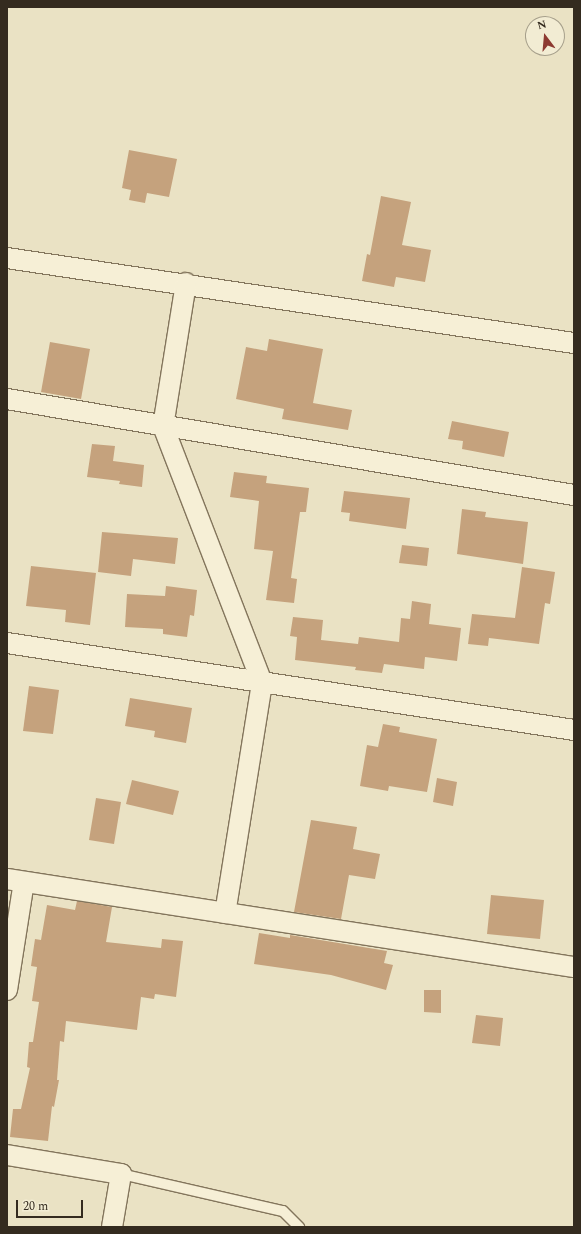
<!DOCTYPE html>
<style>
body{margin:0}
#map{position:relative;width:581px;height:1234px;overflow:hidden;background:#eae2c4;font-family:Spectral,serif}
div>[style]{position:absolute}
.building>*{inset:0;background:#c5a27d}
.roads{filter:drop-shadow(1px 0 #83755c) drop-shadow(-1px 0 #83755c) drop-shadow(0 1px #83755c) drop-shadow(0 -1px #83755c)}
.service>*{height:10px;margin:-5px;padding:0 5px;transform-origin:5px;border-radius:5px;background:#f6efd6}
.minor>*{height:20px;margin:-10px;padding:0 10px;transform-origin:10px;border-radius:10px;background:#f6efd6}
span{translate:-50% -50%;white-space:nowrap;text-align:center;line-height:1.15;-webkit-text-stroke:3px #f2ecd3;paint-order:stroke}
.frame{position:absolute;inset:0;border:8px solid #342b1f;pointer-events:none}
.north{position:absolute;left:525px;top:16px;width:40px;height:40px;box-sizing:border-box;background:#f2ecd3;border:1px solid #a69f8b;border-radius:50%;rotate:344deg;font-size:11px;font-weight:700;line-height:16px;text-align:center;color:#342b1f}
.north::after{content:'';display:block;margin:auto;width:14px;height:18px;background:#8d3a31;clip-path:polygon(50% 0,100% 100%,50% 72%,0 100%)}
.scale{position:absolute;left:16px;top:1200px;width:67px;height:18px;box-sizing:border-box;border:2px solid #342b1f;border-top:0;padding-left:5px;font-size:12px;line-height:14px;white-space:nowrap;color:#342b1f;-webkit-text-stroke:3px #f2ecd3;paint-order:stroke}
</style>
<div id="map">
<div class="building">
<i style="clip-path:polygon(129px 150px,177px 159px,169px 197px,147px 193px,145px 203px,129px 200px,131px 190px,122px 188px)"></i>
<i style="clip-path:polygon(381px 196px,411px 202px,402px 245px,431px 250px,425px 282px,396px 277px,394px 287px,362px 281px,367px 254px,370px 255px)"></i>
<i style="clip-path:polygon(269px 339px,323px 349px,313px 403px,352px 410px,348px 430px,282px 419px,284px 409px,236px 399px,246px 347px,267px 351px)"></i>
<i style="clip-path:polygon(50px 342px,90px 349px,81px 399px,41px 392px)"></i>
<i style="clip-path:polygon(452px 421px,509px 432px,504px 457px,462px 449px,463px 441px,448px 439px)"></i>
<i style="clip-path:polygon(92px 444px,115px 446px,113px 461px,144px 465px,142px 487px,119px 484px,120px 481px,87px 477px)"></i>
<i style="clip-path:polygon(234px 472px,267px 476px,266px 483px,309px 488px,306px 512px,300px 512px,291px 578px,297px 579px,294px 603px,266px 600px,273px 551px,254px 549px,259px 501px,230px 497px)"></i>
<i style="clip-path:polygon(344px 491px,410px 498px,406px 529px,349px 521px,350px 513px,341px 512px)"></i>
<i style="clip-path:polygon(462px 509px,486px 512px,485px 517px,528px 522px,523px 564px,457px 554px)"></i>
<i style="clip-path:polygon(102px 532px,178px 538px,175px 564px,133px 559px,131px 576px,98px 572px)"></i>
<i style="clip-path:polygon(402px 545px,429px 548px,427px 566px,399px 563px)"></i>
<i style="clip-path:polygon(31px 566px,96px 573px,90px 625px,65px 622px,66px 610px,26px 606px)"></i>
<i style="clip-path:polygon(522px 567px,555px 572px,550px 604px,545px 603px,539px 644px,489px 638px,488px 646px,468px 644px,472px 614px,515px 618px)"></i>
<i style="clip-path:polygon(166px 586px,197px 590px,194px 616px,190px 615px,187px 637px,163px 634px,163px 629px,125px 627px,127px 594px,165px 596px)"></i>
<i style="clip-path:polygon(412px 601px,431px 604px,429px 624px,461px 628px,457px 661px,425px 657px,424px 669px,384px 664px,382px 673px,355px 670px,356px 667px,295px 660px,297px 637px,290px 636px,293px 617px,323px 620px,321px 640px,358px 644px,359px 637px,399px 642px,401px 618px,410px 619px)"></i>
<i style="clip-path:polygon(29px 686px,59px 690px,53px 734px,23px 731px)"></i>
<i style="clip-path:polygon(130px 698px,192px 708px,186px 743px,154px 737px,155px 731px,125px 726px)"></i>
<i style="clip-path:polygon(383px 724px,400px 727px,399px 732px,437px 739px,427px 792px,389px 786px,388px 791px,360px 786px,367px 745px,378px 747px)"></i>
<i style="clip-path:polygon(437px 778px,457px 782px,453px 806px,433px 802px)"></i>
<i style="clip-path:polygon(132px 780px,179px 791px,173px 815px,126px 804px)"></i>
<i style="clip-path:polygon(96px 798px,121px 802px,114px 844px,89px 840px)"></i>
<i style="clip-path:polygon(311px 820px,357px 827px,353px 849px,380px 854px,375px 879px,349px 875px,341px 919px,294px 912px)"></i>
<i style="clip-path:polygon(491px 895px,544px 900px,540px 939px,487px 934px)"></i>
<i style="clip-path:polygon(77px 901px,112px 907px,106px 942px,161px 948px,162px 939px,183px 941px,176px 997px,155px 994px,154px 999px,141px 997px,137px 1030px,66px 1021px,64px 1042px,60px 1041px,57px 1080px,59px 1080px,54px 1107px,52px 1106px,48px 1141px,10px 1137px,13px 1109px,21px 1109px,30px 1068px,27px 1067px,29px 1042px,33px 1042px,39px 1002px,32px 1001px,37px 967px,31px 966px,35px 939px,41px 940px,47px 905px,75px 910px)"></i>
<i style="clip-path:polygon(259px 933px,290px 938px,290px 935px,387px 951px,384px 963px,393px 965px,386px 990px,331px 975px,254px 964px)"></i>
<i style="clip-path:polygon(424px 990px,441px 990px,441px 1013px,424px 1012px)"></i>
<i style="clip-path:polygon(476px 1015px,503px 1018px,500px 1046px,472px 1043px)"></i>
</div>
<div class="roads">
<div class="service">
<i style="left:121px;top:1174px;width:166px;rotate:12.9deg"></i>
<i style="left:283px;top:1211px;width:23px;rotate:45deg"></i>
</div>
<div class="minor">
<i style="left:7px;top:258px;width:573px;rotate:8.53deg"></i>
<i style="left:186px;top:283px;width:145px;rotate:99.1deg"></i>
<i style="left:163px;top:426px;width:275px;rotate:68.9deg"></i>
<i style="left:262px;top:683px;width:233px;rotate:99.1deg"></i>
<i style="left:7px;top:399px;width:575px;rotate:9.61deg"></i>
<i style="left:7px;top:643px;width:574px;rotate:8.72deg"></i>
<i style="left:7px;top:879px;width:574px;rotate:8.82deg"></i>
<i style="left:7px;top:990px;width:109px;rotate:-81.1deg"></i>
<i style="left:7px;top:1155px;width:116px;rotate:9.5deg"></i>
<i style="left:121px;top:1174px;width:54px;rotate:99.6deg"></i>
</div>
</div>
<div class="frame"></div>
<div class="north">N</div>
<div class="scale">20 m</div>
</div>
